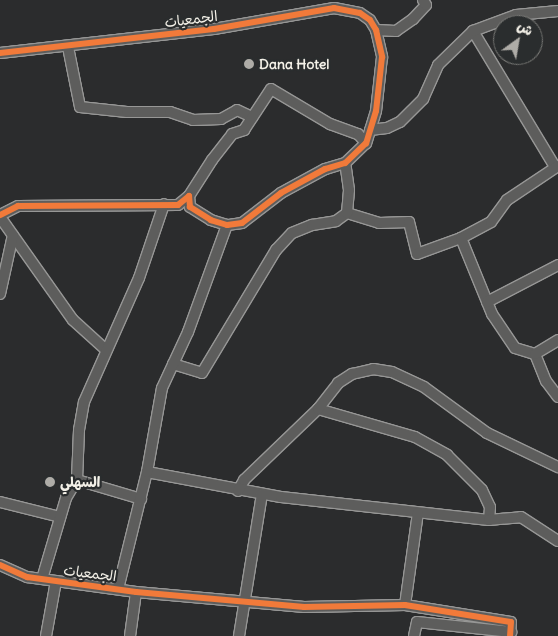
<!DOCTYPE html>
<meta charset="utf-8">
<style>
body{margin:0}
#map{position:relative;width:558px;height:636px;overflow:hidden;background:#2b2c2d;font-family:Delius,"Playpen Sans Arabic",sans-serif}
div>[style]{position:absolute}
.roads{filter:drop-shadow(1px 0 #979796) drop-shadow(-1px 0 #979796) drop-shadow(0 1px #979796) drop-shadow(0 -1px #979796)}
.street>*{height:10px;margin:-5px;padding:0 5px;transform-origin:5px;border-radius:5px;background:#5d5d5c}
.cycleway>*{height:6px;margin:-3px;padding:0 3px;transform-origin:3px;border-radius:3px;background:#f17a3a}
.dots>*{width:14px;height:14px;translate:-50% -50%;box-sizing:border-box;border:2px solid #2a2d2e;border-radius:50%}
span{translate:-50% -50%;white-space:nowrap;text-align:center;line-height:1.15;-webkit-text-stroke:4.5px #2a2d2e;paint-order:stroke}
.street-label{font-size:14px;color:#f4f1e8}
.poi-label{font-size:14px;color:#f4f1e8;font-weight:700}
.left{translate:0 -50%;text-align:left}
.north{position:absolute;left:493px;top:15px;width:50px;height:50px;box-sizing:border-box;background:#2a2d2e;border:1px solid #7b7b78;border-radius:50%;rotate:32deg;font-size:14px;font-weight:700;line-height:20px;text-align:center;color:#f4f1e8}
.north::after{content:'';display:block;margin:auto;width:18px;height:22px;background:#aeaca7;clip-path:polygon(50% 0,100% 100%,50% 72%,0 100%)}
</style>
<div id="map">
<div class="roads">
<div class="street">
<i style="left:376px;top:30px;width:20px;rotate:3deg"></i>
<i style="left:396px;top:31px;width:21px;rotate:-35deg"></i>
<i style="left:413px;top:19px;width:19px;rotate:-47deg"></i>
<i style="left:426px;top:5px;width:6px;rotate:-121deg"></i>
<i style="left:473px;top:31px;width:159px;rotate:58.9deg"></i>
<i style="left:68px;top:47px;width:61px;rotate:78.7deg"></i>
<i style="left:80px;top:107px;width:47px;rotate:6.1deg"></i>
<i style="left:127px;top:112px;width:43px"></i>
<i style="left:170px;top:112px;width:24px;rotate:19deg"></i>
<i style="left:193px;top:120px;width:28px;rotate:-2deg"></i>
<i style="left:221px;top:119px;width:18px;rotate:-29deg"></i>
<i style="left:237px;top:110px;width:17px;rotate:25deg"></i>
<i style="left:0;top:53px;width:215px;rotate:-6.4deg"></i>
<i style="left:214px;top:29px;width:122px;rotate:-9.9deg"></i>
<i style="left:334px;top:8px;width:26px;rotate:11deg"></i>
<i style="left:360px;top:13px;width:12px;rotate:35deg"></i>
<i style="left:370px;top:20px;width:12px;rotate:59deg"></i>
<i style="left:376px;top:30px;width:28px;rotate:77deg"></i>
<i style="left:382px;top:57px;width:54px;rotate:96.3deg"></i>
<i style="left:376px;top:111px;width:34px;rotate:107deg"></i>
<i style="left:366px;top:143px;width:29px;rotate:136deg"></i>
<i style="left:345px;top:163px;width:21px;rotate:163deg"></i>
<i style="left:325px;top:169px;width:50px;rotate:151.4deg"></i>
<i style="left:281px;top:193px;width:49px;rotate:142.4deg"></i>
<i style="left:242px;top:223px;width:15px;rotate:172deg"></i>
<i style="left:227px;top:225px;width:17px;rotate:-163deg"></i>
<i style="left:211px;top:220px;width:25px;rotate:-148deg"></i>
<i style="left:190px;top:207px;width:11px;rotate:-95deg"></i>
<i style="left:189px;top:196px;width:14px;rotate:141deg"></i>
<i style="left:178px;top:205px;width:160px;rotate:179.6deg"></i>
<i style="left:18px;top:206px;width:20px;rotate:153deg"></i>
<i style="left:370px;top:130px;width:17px;rotate:-7deg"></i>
<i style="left:387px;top:128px;width:14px;rotate:-25deg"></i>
<i style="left:400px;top:122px;width:33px;rotate:-45deg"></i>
<i style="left:423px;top:99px;width:37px;rotate:-66deg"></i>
<i style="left:438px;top:65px;width:49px;rotate:-44.2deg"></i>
<i style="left:473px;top:31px;width:46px;rotate:-20.4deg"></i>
<i style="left:516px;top:15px;width:42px;rotate:-5.4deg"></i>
<i style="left:189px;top:196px;width:43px;rotate:-57.4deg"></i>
<i style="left:212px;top:160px;width:33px;rotate:-52deg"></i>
<i style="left:232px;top:134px;width:13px;rotate:-18deg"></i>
<i style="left:244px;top:130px;width:49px;rotate:-56.6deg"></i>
<i style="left:271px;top:89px;width:69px;rotate:30.7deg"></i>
<i style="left:330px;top:124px;width:30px;rotate:20deg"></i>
<i style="left:358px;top:134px;width:12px;rotate:48deg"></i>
<i style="left:347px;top:213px;width:34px;rotate:17deg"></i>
<i style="left:379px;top:223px;width:30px;rotate:-2deg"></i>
<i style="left:409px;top:222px;width:33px;rotate:76deg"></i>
<i style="left:417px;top:254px;width:47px;rotate:-20deg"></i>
<i style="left:461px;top:238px;width:34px;rotate:-28deg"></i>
<i style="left:491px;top:222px;width:27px;rotate:-54deg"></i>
<i style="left:507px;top:200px;width:61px;rotate:-33.7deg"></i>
<i style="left:0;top:217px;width:126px;rotate:54.7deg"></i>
<i style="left:73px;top:320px;width:43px;rotate:42.2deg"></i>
<i style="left:461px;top:238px;width:82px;rotate:67.8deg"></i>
<i style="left:492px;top:314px;width:41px;rotate:55.9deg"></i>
<i style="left:515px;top:348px;width:21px;rotate:17deg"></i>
<i style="left:535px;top:354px;width:29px;rotate:68deg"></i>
<i style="left:546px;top:381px;width:20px;rotate:53deg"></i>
<i style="left:0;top:294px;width:60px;rotate:-77.6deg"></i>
<i style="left:487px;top:302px;width:80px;rotate:-27.5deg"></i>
<i style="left:535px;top:354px;width:27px;rotate:-31deg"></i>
<i style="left:173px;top:364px;width:30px;rotate:17deg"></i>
<i style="left:202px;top:373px;width:144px;rotate:-59deg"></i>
<i style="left:276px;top:250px;width:23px;rotate:-47deg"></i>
<i style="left:292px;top:233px;width:22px;rotate:-22deg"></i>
<i style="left:312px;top:225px;width:24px;rotate:-9deg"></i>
<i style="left:336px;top:221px;width:14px;rotate:-36deg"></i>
<i style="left:347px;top:213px;width:23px;rotate:-85deg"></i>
<i style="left:349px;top:190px;width:27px;rotate:-98deg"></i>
<i style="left:318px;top:409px;width:101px;rotate:16.1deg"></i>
<i style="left:415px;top:437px;width:37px;rotate:29deg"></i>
<i style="left:447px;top:455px;width:49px;rotate:45deg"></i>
<i style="left:482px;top:490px;width:19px;rotate:65deg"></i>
<i style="left:490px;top:507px;width:13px;rotate:94deg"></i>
<i style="left:147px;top:472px;width:136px;rotate:10.6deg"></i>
<i style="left:281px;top:497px;width:209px;rotate:6.3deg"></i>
<i style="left:489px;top:520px;width:32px;rotate:-5deg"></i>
<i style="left:521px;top:517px;width:44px;rotate:33deg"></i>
<i style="left:77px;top:480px;width:67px;rotate:16.5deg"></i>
<i style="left:238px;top:491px;width:13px;rotate:-61deg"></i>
<i style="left:244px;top:480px;width:103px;rotate:-43.8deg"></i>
<i style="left:318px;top:409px;width:33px;rotate:-52deg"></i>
<i style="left:338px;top:383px;width:17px;rotate:-33deg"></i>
<i style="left:352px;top:374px;width:22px;rotate:-13deg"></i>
<i style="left:373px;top:369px;width:19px;rotate:9deg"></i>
<i style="left:392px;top:372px;width:35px;rotate:25deg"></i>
<i style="left:424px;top:387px;width:78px;rotate:36.1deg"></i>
<i style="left:487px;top:433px;width:79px;rotate:25.6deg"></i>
<i style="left:0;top:502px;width:62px;rotate:14deg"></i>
<i style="left:0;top:565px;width:30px;rotate:24deg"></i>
<i style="left:27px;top:577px;width:110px;rotate:7.8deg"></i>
<i style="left:136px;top:592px;width:169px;rotate:5.1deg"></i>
<i style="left:304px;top:607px;width:101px;rotate:-1.1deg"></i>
<i style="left:405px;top:605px;width:107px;rotate:9.1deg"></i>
<i style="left:511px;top:622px;width:14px;rotate:94deg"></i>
<i style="left:42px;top:579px;width:84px;rotate:-73.5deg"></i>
<i style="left:66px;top:498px;width:21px;rotate:-59deg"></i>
<i style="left:77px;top:480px;width:50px;rotate:-87.7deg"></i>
<i style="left:79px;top:430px;width:28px;rotate:-80deg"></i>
<i style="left:84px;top:402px;width:136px;rotate:-66.1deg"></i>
<i style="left:139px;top:278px;width:78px;rotate:-71.3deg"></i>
<i style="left:118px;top:589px;width:121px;rotate:-76.1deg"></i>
<i style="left:147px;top:472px;width:85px;rotate:-79.9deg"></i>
<i style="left:162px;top:388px;width:62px;rotate:-65.1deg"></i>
<i style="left:188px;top:332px;width:114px;rotate:-70deg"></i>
<i style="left:405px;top:605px;width:93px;rotate:-82deg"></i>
<i style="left:46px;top:636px;width:56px;rotate:-79.7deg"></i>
<i style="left:130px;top:636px;width:44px;rotate:-82.2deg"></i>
<i style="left:239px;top:636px;width:144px;rotate:-80.8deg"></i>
<i style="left:414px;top:636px;width:14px;rotate:-78deg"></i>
<i style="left:417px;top:622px;width:95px;rotate:6.1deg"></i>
</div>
</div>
<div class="cycleway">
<i style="left:0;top:53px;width:215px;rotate:-6.4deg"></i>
<i style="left:214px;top:29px;width:122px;rotate:-9.9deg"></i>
<i style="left:334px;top:8px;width:26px;rotate:11deg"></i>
<i style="left:360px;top:13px;width:12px;rotate:35deg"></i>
<i style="left:370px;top:20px;width:12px;rotate:59deg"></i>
<i style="left:376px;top:30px;width:28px;rotate:77deg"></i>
<i style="left:382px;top:57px;width:54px;rotate:96.3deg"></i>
<i style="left:376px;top:111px;width:34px;rotate:107deg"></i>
<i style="left:366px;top:143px;width:29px;rotate:136deg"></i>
<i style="left:345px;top:163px;width:21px;rotate:163deg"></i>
<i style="left:325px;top:169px;width:50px;rotate:151.4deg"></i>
<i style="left:281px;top:193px;width:49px;rotate:142.4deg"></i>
<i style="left:242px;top:223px;width:15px;rotate:172deg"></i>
<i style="left:227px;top:225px;width:17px;rotate:-163deg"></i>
<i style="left:211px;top:220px;width:25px;rotate:-148deg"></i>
<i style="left:190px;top:207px;width:11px;rotate:-95deg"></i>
<i style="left:189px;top:196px;width:14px;rotate:141deg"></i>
<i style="left:178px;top:205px;width:160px;rotate:179.6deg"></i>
<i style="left:18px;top:206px;width:20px;rotate:153deg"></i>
<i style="left:0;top:565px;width:30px;rotate:24deg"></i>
<i style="left:27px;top:577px;width:110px;rotate:7.8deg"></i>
<i style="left:136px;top:592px;width:169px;rotate:5.1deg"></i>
<i style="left:304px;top:607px;width:101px;rotate:-1.1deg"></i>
<i style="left:405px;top:605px;width:107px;rotate:9.1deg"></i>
<i style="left:511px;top:622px;width:14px;rotate:94deg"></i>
</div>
<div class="dots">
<i style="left:249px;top:64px;background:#aeaca7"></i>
<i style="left:50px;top:482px;background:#aeaca7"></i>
</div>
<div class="street-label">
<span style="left:191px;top:19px;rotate:-7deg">الجمعيات</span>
<span style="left:90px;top:573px;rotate:7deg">الجمعيات</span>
</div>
<div class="poi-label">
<span class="left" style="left:259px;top:64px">Dana Hotel</span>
<span class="left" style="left:60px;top:482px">السهلي</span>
</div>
<div class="north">ش</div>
</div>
